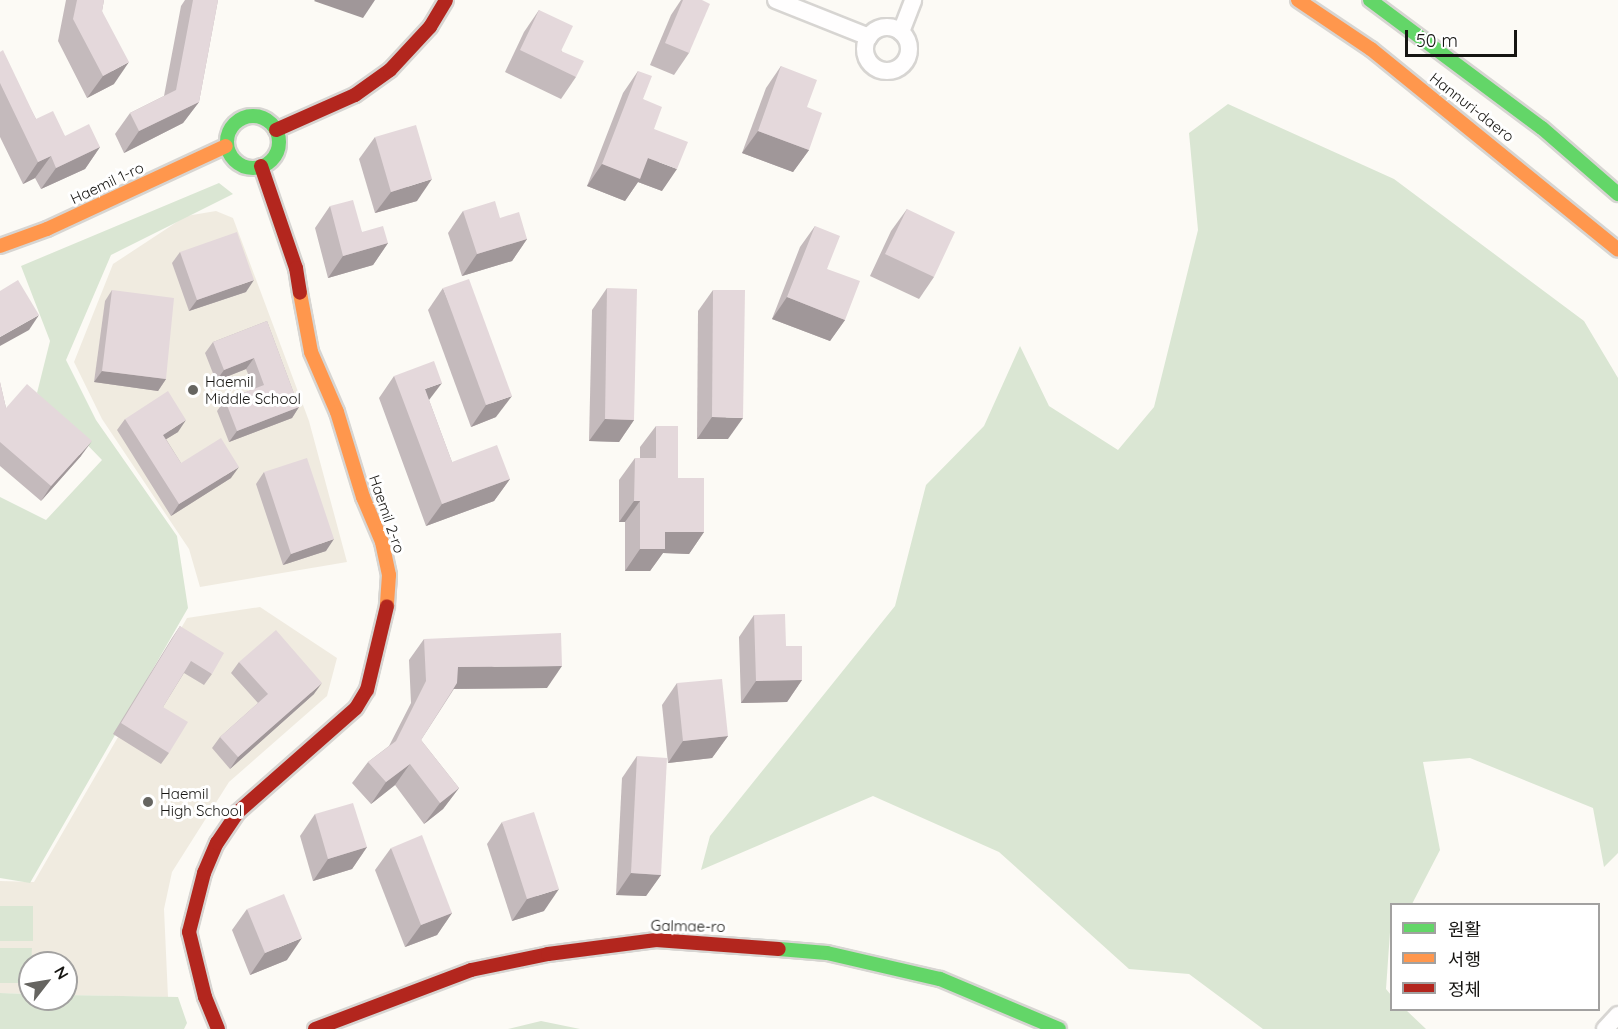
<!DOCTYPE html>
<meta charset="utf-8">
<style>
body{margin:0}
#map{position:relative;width:1618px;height:1029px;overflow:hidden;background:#fcfaf5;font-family:Quicksand,"Noto Sans KR",sans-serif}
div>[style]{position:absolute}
.built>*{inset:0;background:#f0ebe0}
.green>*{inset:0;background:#dae6d3}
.roads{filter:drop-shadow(2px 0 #d7d5d2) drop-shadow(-2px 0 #d7d5d2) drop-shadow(0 2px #d7d5d2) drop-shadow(0 -2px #d7d5d2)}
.street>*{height:16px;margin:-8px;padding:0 8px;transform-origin:8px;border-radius:8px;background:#fffefe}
.street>.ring{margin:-8px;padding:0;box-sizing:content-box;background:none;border:16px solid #fffefe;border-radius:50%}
.fast>*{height:14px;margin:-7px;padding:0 7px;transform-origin:7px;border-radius:7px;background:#63d668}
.fast>.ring{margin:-7px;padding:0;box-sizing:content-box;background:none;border:14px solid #63d668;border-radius:50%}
.slow>*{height:14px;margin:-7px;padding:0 7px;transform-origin:7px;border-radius:7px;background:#ff974d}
.jam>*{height:14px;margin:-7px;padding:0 7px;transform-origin:7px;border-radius:7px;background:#b3261e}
.wall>*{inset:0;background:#c4babc}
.shaded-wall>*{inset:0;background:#a09799}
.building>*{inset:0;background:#e4d8db}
.dots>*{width:16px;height:16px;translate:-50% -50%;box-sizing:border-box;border:3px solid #fff;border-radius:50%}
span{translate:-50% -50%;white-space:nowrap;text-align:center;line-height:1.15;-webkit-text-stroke:6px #fff;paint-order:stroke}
.street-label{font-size:15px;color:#161512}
.poi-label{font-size:15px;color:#161512}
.left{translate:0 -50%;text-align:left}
.legend{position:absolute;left:1390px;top:903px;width:210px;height:108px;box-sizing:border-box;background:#fff;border:2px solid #a2a1a0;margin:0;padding:8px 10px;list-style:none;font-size:18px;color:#161512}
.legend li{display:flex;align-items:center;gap:12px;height:30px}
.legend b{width:30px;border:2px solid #a2a1a0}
.north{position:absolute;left:18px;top:951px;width:60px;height:60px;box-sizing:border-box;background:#fff;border:2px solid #a2a1a0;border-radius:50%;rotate:59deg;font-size:16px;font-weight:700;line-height:24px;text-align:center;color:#161512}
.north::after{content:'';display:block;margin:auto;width:21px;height:27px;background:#666561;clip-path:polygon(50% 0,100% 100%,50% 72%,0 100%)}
.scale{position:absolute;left:1405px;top:30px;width:112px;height:27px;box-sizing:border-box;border:3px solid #161512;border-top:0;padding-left:8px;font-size:18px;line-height:21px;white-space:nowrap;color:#161512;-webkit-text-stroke:4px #fff;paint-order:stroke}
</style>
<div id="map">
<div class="built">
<i style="clip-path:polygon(216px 211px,233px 218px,309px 421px,347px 562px,200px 587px,189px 549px,102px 419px,74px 362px,113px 264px,186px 216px)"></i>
<i style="clip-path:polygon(260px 607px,337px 658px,327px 696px,229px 782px,172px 872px,164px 909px,168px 997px,66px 995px,66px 963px,30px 963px,30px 994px,0 993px,0 881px,34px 882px,187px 618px)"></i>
</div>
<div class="green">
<i style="clip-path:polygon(1228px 104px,1394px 179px,1584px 321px,1618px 378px,1618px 853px,1604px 867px,1593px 808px,1470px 758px,1423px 762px,1440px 850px,1412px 904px,1392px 904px,1386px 989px,1391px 995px,1392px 1010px,1406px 1010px,1426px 1029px,1263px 1029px,1189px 974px,1129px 969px,999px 852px,873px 796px,701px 870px,710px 836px,895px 606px,926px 485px,984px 426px,1020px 346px,1049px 406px,1118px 450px,1154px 407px,1198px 230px,1189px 133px)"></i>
<i style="clip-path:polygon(219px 183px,233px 194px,111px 255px,66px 360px,96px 420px,177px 536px,188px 608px,30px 883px,0 878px,0 497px,46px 520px,102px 460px,37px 393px,50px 341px,21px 266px)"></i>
<i style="clip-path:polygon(0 906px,33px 906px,33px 941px,0 941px)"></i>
<i style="clip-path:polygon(0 948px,32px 948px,30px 983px,0 983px)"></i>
<i style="clip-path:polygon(0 993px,30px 994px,30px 999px,66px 999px,66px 995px,178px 997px,187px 1023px,184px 1029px,0 1029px)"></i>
<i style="clip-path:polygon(541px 1021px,580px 1029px,508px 1029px)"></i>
</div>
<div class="roads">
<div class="street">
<i style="left:776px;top:0;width:100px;rotate:21.7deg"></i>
<i class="ring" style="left:865px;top:27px;width:28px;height:28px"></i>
<i style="left:901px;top:32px;width:34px;rotate:-69deg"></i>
<i style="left:1605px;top:1029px;width:19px;rotate:-47deg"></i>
</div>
<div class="fast">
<i style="left:1370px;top:0;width:214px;rotate:36.7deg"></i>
<i style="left:1542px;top:128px;width:101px;rotate:41deg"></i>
<i class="ring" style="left:227px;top:116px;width:38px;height:38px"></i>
<i style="left:779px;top:949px;width:48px;rotate:4.8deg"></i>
<i style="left:827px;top:953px;width:116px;rotate:13deg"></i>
<i style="left:940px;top:979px;width:129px;rotate:22.8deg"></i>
</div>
<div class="slow">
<i style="left:1298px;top:0;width:88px;rotate:33.9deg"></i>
<i style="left:1371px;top:49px;width:318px;rotate:39.1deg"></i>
<i style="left:0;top:246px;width:50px;rotate:-19.9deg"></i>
<i style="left:47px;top:229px;width:197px;rotate:-24.9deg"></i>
<i style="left:300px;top:293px;width:60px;rotate:79.4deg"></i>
<i style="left:311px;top:352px;width:65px;rotate:66.6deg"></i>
<i style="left:337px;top:412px;width:89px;rotate:73deg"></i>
<i style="left:363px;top:497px;width:49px;rotate:67.1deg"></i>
<i style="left:382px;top:542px;width:34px;rotate:78deg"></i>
<i style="left:389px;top:575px;width:31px;rotate:94deg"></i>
</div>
<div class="jam">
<i style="left:276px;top:130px;width:86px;rotate:-23.9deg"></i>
<i style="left:355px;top:95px;width:43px;rotate:-35.5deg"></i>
<i style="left:390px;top:70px;width:59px;rotate:-47.1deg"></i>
<i style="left:430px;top:27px;width:31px;rotate:-59deg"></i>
<i style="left:261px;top:166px;width:108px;rotate:71.1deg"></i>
<i style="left:296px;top:268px;width:25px;rotate:81deg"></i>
<i style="left:218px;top:1029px;width:35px;rotate:-112deg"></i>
<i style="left:205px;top:997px;width:67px;rotate:-103.8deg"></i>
<i style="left:189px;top:932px;width:61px;rotate:-75.7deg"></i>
<i style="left:204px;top:873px;width:33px;rotate:-67deg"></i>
<i style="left:217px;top:843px;width:37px;rotate:-56deg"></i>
<i style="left:238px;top:812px;width:157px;rotate:-41.4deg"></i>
<i style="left:356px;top:708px;width:21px;rotate:-59deg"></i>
<i style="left:367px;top:690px;width:86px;rotate:-76.6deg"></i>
<i style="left:315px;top:1029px;width:167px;rotate:-20.7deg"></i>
<i style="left:471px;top:970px;width:79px;rotate:-11.7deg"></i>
<i style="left:548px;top:954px;width:109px;rotate:-7.4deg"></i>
<i style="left:656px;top:940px;width:123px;rotate:4.2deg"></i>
</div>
</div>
<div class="wall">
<i style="clip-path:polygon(66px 0,104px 0,102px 11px,114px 84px,87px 98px,58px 41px)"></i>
<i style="clip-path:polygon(185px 0,218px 0,199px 102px,183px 123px,124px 153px,115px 134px,130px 113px,164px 96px,181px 6px)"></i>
<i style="clip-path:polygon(681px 0,702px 0,689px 53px,674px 75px,650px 65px,671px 15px)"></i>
<i style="clip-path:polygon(539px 10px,576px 77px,561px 99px,505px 72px,524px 32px)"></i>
<i style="clip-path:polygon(0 52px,36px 119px,65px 136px,100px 147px,85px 169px,41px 189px,35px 178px,23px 184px,0 137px)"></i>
<i style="clip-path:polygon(781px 66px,807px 107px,809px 150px,793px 172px,742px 153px,766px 88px)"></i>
<i style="clip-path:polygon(638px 71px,643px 99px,654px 129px,662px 191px,638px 182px,625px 201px,587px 186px,623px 93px)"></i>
<i style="clip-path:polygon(375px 137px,417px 201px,375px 213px,359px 159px)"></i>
<i style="clip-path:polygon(330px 206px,362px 232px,388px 243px,373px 265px,328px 278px,315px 228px)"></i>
<i style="clip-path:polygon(907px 209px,934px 277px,919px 299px,870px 276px,891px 231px)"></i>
<i style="clip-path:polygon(463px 211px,500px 218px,527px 239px,512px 261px,462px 276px,448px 233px)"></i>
<i style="clip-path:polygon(815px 226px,827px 269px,845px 320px,830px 341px,772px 319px,800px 247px)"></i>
<i style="clip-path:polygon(180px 252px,246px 292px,189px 311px,172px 263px)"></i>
<i style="clip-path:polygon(443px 288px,496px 417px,471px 427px,428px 310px)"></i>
<i style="clip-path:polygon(607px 288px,634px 420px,619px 442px,589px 441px,592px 310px)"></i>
<i style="clip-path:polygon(112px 290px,166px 379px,158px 391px,94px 382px,105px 301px)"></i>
<i style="clip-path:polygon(713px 290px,728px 439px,697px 439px,698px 311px)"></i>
<i style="clip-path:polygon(267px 321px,299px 407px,292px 418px,229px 442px,217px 411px,225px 400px,254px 389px,246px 369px,216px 381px,205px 353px,213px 342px)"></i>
<i style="clip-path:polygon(394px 376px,429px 400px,452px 462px,510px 479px,494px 501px,426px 526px,379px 398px)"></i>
<i style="clip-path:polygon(0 382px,6px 408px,81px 456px,41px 501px,0 466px)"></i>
<i style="clip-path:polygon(125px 419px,178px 432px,166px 439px,181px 463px,231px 478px,171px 516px,117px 430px)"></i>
<i style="clip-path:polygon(656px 426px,678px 478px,704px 532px,689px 554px,663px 553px,650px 571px,625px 571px,625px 522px,619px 522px,619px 480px,635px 458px,640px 458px,640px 447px)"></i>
<i style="clip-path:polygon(264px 472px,326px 551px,283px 565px,256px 484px)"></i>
<i style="clip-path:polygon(754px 615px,786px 646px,802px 680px,787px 702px,741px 703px,739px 637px)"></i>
<i style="clip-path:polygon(180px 626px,212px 674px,204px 685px,184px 673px,163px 707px,169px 753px,161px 764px,113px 734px,172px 638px)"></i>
<i style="clip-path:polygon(424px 639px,547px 688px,454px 689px,421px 740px,459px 788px,443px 809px,424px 824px,395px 785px,371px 804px,352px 783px,368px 762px,389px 746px,411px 703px,409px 660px)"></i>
<i style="clip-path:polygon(239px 662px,314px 694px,230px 769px,212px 748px,220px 737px,258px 703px,231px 673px)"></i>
<i style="clip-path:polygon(677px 683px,728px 736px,712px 758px,668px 763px,662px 705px)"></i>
<i style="clip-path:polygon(637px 756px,661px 875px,646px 896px,616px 895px,622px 778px)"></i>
<i style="clip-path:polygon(315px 814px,367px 847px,352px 869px,313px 881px,300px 836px)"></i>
<i style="clip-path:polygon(502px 822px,544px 911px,512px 921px,487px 844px)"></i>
<i style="clip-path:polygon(391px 848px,452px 913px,437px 935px,405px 947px,375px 870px)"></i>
<i style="clip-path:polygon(247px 909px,287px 960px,250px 975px,232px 930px)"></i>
</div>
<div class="shaded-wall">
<i style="clip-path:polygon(315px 0,375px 0,363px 18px,314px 1px)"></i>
<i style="clip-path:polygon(129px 62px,114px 84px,87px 98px,103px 76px)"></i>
<i style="clip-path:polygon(199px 102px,183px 123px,124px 153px,139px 131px)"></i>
<i style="clip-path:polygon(758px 131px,809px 150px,793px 172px,742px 153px)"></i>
<i style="clip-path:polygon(100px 147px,85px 169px,41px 189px,56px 168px)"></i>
<i style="clip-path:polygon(51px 156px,35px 178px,23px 184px,38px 162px)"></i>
<i style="clip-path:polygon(648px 158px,677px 169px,662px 191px,638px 182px,625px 201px,587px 186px,602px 164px)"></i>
<i style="clip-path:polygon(432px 179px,417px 201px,375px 213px,391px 192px)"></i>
<i style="clip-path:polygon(527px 239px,512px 261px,462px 276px,477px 254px)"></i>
<i style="clip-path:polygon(388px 243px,373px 265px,328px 278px,343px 256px)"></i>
<i style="clip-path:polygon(254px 280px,246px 292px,189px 311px,197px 300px)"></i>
<i style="clip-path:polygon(787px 297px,845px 320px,830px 341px,772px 319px)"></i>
<i style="clip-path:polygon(39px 315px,29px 330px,0 346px,0 337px)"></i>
<i style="clip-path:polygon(254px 358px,246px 369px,216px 381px,224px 370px)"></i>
<i style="clip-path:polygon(102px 371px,166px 379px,158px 391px,94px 382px)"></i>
<i style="clip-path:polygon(442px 383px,426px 404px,425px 389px)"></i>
<i style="clip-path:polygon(512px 396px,496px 417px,471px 427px,486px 405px)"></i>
<i style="clip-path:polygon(299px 407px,292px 418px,229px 442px,237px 431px)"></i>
<i style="clip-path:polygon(712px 417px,743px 418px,728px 439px,697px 439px)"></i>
<i style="clip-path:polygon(605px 419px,634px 420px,619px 442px,589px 441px)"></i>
<i style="clip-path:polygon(186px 420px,178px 432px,155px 446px,163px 435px)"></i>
<i style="clip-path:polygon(92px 441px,81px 456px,41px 501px,51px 486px)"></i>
<i style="clip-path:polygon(239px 467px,231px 478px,171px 516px,179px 504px)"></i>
<i style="clip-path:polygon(510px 479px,494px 501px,426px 526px,442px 504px)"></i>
<i style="clip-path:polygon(634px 501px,640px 501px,625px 522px,619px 522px)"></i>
<i style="clip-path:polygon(665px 532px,704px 532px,689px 554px,663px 553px,650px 571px,625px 571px,640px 549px)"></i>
<i style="clip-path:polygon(334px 539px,326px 551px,283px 565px,291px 554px)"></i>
<i style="clip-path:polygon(562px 666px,547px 688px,443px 689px,458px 667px)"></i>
<i style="clip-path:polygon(802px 680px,787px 702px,741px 703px,756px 681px)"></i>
<i style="clip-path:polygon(322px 683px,314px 694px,230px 769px,238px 757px)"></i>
<i style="clip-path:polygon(728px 736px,712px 758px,668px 763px,683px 741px)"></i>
<i style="clip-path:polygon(410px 764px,395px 785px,371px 804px,386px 782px)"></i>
<i style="clip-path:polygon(459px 788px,443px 809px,424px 824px,440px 803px)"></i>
<i style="clip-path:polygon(367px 847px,352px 869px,313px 881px,328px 859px)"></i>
<i style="clip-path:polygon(631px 873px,661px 875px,646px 896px,616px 895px)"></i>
<i style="clip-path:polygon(559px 889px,544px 911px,512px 921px,527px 899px)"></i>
<i style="clip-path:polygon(452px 913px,437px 935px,405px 947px,421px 925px)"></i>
<i style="clip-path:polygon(302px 938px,287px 960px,250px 975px,265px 953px)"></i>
</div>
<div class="building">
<i style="clip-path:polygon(77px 0,104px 0,102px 11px,129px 62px,103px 76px,73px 19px)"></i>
<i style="clip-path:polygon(193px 0,218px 0,199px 102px,139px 131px,130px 113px,176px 90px)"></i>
<i style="clip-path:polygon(683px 0,702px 0,710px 4px,689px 53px,665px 43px)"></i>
<i style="clip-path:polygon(539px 10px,573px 26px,561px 51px,584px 61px,576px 77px,520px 50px)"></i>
<i style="clip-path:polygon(3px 50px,36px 119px,53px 111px,65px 136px,89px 124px,100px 147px,56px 168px,51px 156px,38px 162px,0 83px,0 52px)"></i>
<i style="clip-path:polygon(781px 66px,817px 80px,807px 107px,822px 113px,809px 150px,758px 131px)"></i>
<i style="clip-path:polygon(638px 71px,652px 76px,643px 99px,662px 107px,654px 129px,688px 142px,677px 169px,648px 158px,640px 179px,602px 164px)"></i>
<i style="clip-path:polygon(416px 125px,432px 179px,391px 192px,375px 137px)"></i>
<i style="clip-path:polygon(353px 200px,362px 232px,383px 226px,388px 243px,343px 256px,330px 206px)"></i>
<i style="clip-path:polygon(495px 201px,500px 218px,519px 212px,527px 239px,477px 254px,463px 211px)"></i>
<i style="clip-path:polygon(907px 209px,955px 232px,934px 277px,885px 254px)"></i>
<i style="clip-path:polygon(815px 226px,840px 236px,827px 269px,860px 281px,845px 320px,787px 297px)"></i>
<i style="clip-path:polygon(237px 232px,254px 280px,197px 300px,180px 252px)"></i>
<i style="clip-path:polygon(469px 279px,512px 396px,486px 405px,443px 288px)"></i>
<i style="clip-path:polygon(18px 280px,39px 315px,0 337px,0 291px)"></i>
<i style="clip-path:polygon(607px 288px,637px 289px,634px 420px,605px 419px)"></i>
<i style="clip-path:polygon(112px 290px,174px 298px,166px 379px,102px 371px)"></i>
<i style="clip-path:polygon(713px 290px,745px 290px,743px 418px,712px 417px)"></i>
<i style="clip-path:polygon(267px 321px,299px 407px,237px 431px,225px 400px,264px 385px,254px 358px,224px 370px,213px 342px)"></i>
<i style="clip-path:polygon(434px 361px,442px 383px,425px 389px,452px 462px,497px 445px,510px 479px,442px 504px,394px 376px)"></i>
<i style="clip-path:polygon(0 382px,6px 408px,27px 384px,92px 441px,51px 486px,0 442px)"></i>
<i style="clip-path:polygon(168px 391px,186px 420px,163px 435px,181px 463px,221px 438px,239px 467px,179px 504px,125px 419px)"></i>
<i style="clip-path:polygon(656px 426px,678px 426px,678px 478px,704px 478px,704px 532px,665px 532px,665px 549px,640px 549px,640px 501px,634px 501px,635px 458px,656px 458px)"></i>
<i style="clip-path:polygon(307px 458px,334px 539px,291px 554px,264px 472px)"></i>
<i style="clip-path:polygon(785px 614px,786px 646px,802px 646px,802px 680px,756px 681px,754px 615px)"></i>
<i style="clip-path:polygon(180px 626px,224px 653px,212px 674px,191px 661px,163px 707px,188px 722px,169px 753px,121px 723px)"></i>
<i style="clip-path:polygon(276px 630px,322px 683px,238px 757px,220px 737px,268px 694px,239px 662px)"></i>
<i style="clip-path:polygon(561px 633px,562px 666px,458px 667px,457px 683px,421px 740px,459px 788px,440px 803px,410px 764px,386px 782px,368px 762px,396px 741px,426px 681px,424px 639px)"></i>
<i style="clip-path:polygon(722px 679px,728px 736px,683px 741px,677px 683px)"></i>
<i style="clip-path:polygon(637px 756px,667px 758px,661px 875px,631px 873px)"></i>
<i style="clip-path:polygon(353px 803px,367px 847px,328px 859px,315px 814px)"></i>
<i style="clip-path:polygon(534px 812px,559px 889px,527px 899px,502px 822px)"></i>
<i style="clip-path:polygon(422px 835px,452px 913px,421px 925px,391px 848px)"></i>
<i style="clip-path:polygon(284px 894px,302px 938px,265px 953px,247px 909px)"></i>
</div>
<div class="dots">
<i style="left:193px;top:390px;background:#666561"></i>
<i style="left:148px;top:802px;background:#666561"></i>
</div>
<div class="street-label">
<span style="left:1472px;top:107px;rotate:38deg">Hannuri-daero</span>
<span style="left:107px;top:183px;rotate:-25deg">Haemil 1-ro</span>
<span style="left:387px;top:514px;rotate:71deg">Haemil 2-ro</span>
<span style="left:688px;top:926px;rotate:1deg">Galmae-ro</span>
</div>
<div class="poi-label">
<span class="left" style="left:205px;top:390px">Haemil<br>Middle School</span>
<span class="left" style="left:160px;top:802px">Haemil<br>High School</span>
</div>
<ul class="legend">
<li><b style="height:8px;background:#63d668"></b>원활</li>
<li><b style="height:8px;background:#ff974d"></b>서행</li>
<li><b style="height:8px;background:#b3261e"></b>정체</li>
</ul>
<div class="north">N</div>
<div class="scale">50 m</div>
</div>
